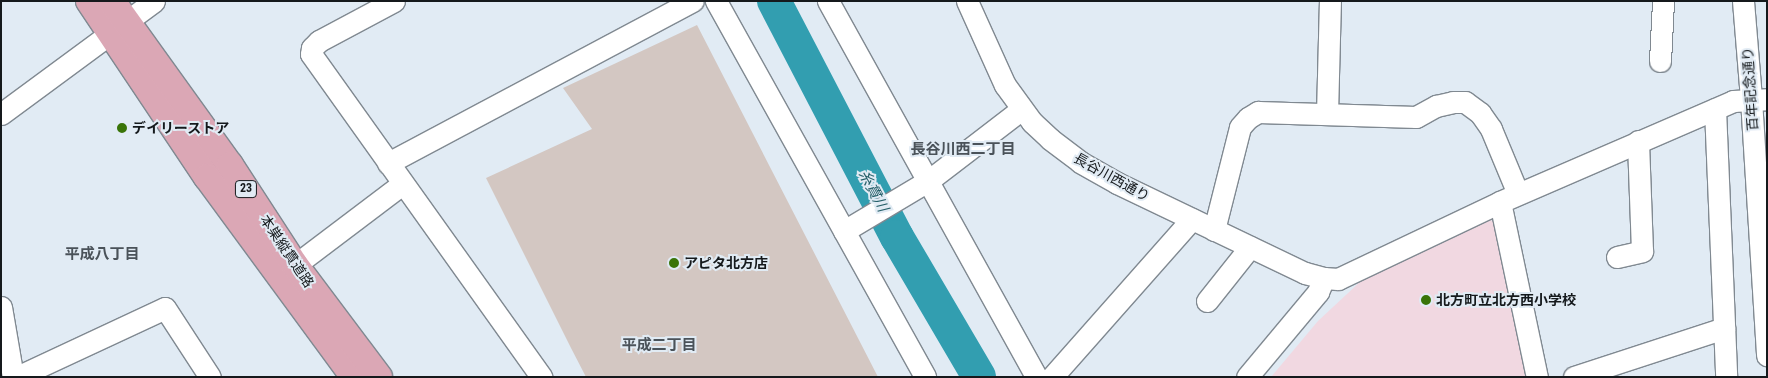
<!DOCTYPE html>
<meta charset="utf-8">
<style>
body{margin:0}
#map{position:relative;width:1768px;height:378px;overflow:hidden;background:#e1ebf4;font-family:"Roboto Condensed","Noto Sans JP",sans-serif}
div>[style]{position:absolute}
.education>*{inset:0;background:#f1d8e1}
.river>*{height:34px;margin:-17px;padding:0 17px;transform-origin:17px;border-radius:17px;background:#329eb0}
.building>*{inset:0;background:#d3c7c2}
.roads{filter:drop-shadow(1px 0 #808991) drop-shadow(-1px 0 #808991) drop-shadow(0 1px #808991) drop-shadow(0 -1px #808991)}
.minor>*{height:21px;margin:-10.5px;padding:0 10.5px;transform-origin:10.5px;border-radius:10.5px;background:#fff}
.major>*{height:26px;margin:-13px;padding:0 13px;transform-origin:13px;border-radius:13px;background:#dba7b5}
.dots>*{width:14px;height:14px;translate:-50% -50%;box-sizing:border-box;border:2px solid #e1ebf4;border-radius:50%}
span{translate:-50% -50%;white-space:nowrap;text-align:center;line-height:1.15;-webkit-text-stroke:4px #e1ebf4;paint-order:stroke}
.shield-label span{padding:1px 4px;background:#e1ebf4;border:1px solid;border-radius:4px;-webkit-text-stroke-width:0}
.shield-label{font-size:12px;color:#15191c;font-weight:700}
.street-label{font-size:14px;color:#15191c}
.poi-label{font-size:14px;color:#15191c;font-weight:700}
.left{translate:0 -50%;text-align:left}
.neighbourhood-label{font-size:15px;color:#4a5259;font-weight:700}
.water-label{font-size:15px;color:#27606a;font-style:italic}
.frame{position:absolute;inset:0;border:2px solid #15191c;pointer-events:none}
</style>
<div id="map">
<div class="education">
<i style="clip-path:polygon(1490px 220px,1497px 223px,1528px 377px,1271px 377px,1318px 321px,1362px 280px)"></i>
</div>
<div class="river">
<i style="left:774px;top:1px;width:266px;rotate:62.5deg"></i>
<i style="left:897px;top:237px;width:162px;rotate:59.6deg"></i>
</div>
<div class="building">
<i style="clip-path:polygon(697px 25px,878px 377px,586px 377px,571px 348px,486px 178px,592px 129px,563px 88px)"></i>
</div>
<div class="roads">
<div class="minor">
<i style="left:394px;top:1px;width:85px;rotate:151.9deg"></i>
<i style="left:319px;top:41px;width:10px;rotate:135deg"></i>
<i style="left:312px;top:48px;width:6px;rotate:99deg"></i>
<i style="left:311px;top:54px;width:397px;rotate:54.5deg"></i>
<i style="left:716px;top:1px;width:430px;rotate:60.9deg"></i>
<i style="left:828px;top:1px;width:430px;rotate:61deg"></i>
<i style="left:967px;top:1px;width:92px;rotate:65.7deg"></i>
<i style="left:1005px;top:85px;width:46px;rotate:53.9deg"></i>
<i style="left:1032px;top:122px;width:25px;rotate:43deg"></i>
<i style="left:1050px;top:139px;width:38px;rotate:37deg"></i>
<i style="left:1080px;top:162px;width:43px;rotate:29.6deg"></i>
<i style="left:1117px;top:183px;width:208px;rotate:25.6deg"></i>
<i style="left:1305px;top:273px;width:20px;rotate:15deg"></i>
<i style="left:1743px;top:1px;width:98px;rotate:85.3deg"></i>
<i style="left:1751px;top:99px;width:257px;rotate:86.4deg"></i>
<i style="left:1660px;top:61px;width:60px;rotate:-87.1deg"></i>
<i style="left:1715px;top:109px;width:268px;rotate:87.6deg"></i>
<i style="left:1px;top:114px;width:190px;rotate:-36.4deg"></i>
<i style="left:1327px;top:114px;width:113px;rotate:-88.5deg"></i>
<i style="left:388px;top:163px;width:345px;rotate:-28deg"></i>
<i style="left:1500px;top:202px;width:179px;rotate:78.1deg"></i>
<i style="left:1214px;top:230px;width:106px;rotate:-75.8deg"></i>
<i style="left:1240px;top:127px;width:12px;rotate:-48deg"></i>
<i style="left:1248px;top:118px;width:12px;rotate:-31deg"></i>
<i style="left:1258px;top:112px;width:158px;rotate:1.8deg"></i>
<i style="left:1416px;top:117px;width:23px;rotate:-29deg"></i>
<i style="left:1436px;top:106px;width:17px;rotate:-13deg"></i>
<i style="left:1453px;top:102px;width:12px"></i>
<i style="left:1465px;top:102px;width:19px;rotate:36deg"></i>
<i style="left:1480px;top:113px;width:19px;rotate:55deg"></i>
<i style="left:1491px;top:129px;width:70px;rotate:67.4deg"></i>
<i style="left:844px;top:231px;width:98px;rotate:-30.8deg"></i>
<i style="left:928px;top:181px;width:118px;rotate:-37.5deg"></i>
<i style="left:1617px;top:257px;width:26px;rotate:-13deg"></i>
<i style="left:1642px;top:251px;width:110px;rotate:-92.1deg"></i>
<i style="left:295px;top:265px;width:134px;rotate:-37.1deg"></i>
<i style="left:1207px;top:301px;width:69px;rotate:-51.5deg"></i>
<i style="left:1px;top:307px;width:71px;rotate:80.3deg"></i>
<i style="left:17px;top:377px;width:163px;rotate:-25deg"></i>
<i style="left:165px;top:308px;width:82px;rotate:56.9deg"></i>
<i style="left:1052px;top:377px;width:211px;rotate:-48.5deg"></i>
<i style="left:1247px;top:377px;width:111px;rotate:-50.1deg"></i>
<i style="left:1318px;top:292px;width:15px;rotate:-67deg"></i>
<i style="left:1324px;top:278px;width:14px;rotate:4deg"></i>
<i style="left:1338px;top:279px;width:179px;rotate:-25.4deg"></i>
<i style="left:1500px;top:202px;width:254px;rotate:-23.4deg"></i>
<i style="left:1733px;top:101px;width:34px;rotate:-3deg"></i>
<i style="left:1574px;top:377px;width:158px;rotate:-18.1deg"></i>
</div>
<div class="major">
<i style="left:89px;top:1px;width:212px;rotate:56.2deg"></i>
<i style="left:207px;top:177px;width:248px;rotate:53.7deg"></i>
<i style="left:112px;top:1px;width:202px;rotate:54.3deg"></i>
<i style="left:230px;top:165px;width:119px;rotate:57deg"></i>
<i style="left:295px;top:265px;width:140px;rotate:53.1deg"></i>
</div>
</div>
<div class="dots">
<i style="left:122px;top:128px;background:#397408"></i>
<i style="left:674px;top:263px;background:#397408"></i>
<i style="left:1426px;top:300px;background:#397408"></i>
</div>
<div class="shield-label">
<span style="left:246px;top:189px">23</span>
</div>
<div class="street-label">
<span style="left:1750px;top:89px;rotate:-94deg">百年記念通り</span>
<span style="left:1112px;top:177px;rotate:29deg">長谷川西通り</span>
<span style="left:287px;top:251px;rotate:56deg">本巣縦貫道路</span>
</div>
<div class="poi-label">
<span class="left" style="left:132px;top:128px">デイリーストア</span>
<span class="left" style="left:684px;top:263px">アピタ北方店</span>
<span class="left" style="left:1436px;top:300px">北方町立北方西小学校</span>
</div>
<div class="neighbourhood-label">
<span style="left:963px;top:150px">長谷川西二丁目</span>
<span style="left:102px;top:255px">平成八丁目</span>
<span style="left:659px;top:346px">平成二丁目</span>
</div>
<div class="water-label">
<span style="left:873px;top:191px;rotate:62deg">糸貫川</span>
</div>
<div class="frame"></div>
</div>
